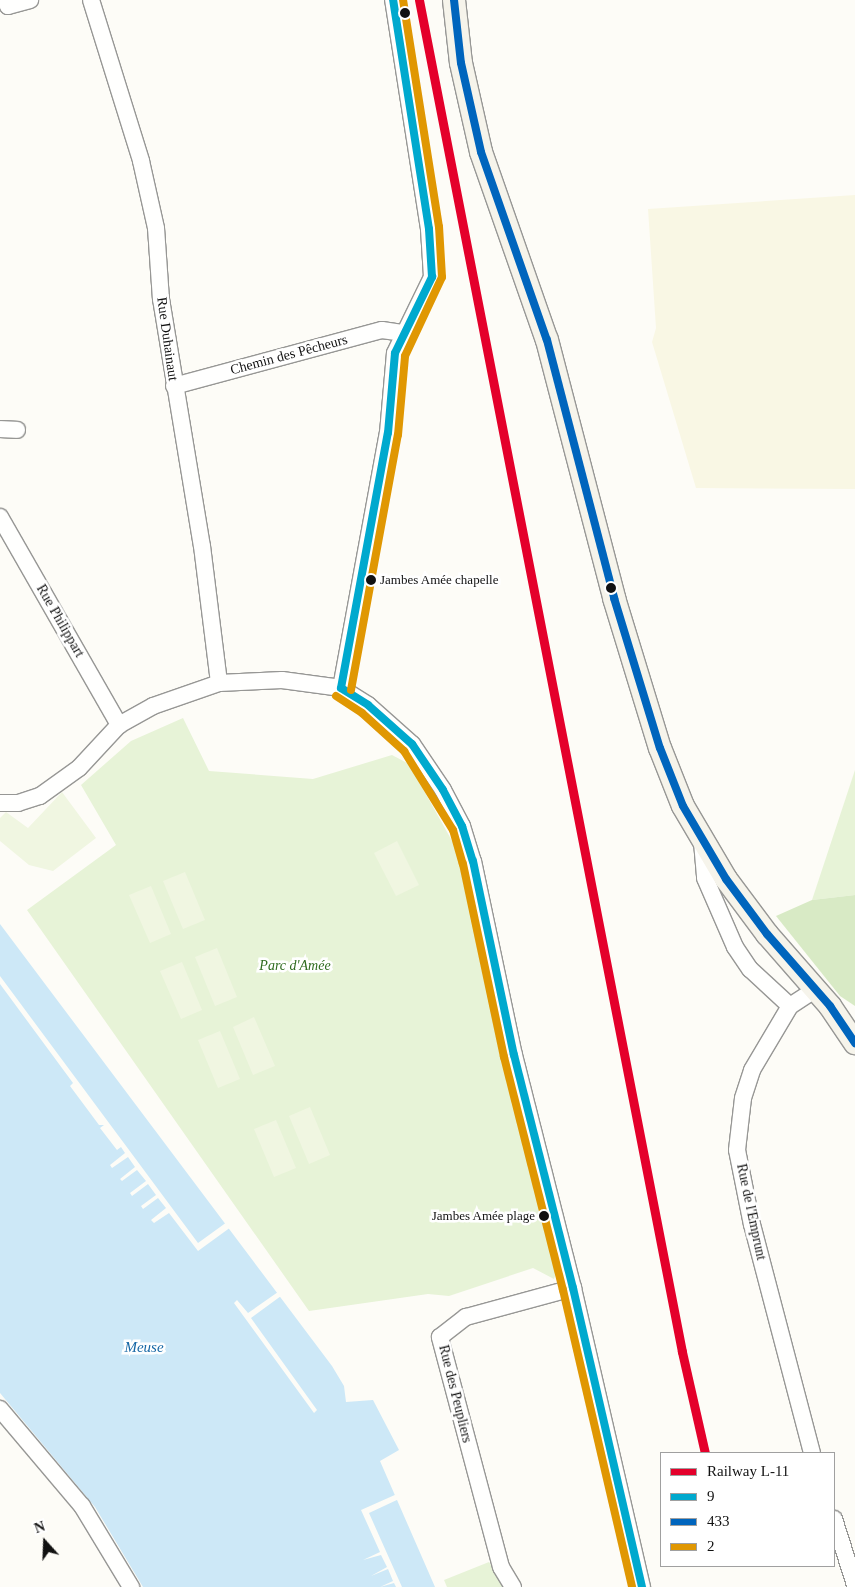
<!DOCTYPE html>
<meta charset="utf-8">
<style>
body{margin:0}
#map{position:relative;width:855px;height:1587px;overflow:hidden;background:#fdfcf7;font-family:"Times New Roman",serif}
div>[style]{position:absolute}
.farmland>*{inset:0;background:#f9f7e4}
.green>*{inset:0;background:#e7f3d7}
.forest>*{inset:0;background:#d8eac5}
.pitch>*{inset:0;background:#f0f6e1}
.water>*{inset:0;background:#cde8f7}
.pier>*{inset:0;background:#fdfcf7}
.roads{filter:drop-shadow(1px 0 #979795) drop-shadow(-1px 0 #979795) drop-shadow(0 1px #979795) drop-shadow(0 -1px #979795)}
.street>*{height:16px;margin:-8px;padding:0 8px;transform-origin:8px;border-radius:8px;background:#fffffe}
.secondary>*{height:22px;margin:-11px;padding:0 11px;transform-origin:11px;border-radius:11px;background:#f6f4eb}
.bus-1>*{height:8px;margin:-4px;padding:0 4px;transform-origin:4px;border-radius:4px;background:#00a9ce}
.bus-2>*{height:8px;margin:-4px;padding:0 4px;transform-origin:4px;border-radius:4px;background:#0065bd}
.bus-3>*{height:8px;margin:-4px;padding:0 4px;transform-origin:4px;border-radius:4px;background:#e09702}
.rail-1>*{height:9px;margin:-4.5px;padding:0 4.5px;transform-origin:4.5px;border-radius:4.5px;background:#e4002b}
.dots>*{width:14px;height:14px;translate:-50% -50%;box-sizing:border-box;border:2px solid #fff;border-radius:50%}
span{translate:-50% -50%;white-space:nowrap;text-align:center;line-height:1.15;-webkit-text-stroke:5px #fff;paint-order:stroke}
.bus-label{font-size:13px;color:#111}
.left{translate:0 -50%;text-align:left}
.right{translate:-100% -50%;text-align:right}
.street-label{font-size:14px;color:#111}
.park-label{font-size:14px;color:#2f6b1f;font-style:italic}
.water-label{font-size:15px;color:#1768a6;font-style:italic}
.legend{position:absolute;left:660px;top:1452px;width:175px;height:115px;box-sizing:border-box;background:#fff;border:1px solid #a0a0a0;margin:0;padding:6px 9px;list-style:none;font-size:15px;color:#111}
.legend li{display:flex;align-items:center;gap:10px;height:25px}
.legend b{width:25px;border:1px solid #a0a0a0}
.north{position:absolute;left:20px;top:1517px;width:50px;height:50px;-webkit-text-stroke:4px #fff;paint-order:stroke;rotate:340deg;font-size:14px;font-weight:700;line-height:20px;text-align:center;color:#111}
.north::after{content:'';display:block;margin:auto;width:18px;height:22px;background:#111;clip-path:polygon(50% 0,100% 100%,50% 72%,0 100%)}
</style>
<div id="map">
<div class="farmland">
<i style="clip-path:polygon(855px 195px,855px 489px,696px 488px,652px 342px,656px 328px,648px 209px)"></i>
</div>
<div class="green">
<i style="clip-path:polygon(183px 718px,209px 771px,313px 779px,392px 755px,409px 764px,465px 864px,544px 1227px,558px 1268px,554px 1279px,533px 1268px,449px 1296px,428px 1294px,309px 1311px,27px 910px,116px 845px,81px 785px,131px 741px)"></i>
<i style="clip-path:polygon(855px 770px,855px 895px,812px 900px)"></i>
<i style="clip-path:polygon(489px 1562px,504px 1587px,447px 1587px,444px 1580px)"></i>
</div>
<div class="forest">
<i style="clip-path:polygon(855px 895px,855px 1006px,840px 996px,776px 916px,812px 900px)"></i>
</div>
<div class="pitch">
<i style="clip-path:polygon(62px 792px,96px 838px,53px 871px,29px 865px,0 841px,0 818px,6px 812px,28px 828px)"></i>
<i style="clip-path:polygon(397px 841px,419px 885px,396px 896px,374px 853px)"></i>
<i style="clip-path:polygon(185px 872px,205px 920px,183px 929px,163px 881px)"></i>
<i style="clip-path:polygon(151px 886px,171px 934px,150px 943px,129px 895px)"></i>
<i style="clip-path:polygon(217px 948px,237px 997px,215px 1006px,195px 957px)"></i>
<i style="clip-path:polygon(182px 962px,202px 1010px,181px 1019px,160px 971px)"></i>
<i style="clip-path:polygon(254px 1017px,275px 1066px,253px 1075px,233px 1027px)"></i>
<i style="clip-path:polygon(220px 1031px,240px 1079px,218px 1088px,198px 1040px)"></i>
<i style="clip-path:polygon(310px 1107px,330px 1155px,309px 1164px,289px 1116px)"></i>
<i style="clip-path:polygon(276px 1120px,296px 1168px,274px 1177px,254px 1129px)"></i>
</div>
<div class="water">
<i style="clip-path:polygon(0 924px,332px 1366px,344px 1386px,346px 1402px,373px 1400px,399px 1450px,380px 1461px,435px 1587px,143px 1587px,95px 1507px,0 1393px)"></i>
</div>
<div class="pier">
<i style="clip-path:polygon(0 976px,198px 1243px,227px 1222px,231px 1227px,198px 1251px,169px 1213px,154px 1223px,151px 1220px,166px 1208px,158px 1198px,143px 1209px,141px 1206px,156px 1195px,148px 1184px,132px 1196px,130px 1193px,146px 1181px,137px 1170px,122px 1181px,120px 1179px,135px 1167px,128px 1157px,112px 1168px,110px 1165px,125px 1153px,121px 1147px,117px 1150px,100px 1128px,104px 1125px,99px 1125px,70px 1086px,73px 1083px,0 984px)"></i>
<i style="clip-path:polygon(278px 1292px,281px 1296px,251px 1318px,317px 1410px,314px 1413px,234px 1303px,237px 1300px,248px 1313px)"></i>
<i style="clip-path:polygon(397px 1494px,399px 1499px,369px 1513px,402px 1587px,396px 1587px,394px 1583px,380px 1587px,393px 1581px,388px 1569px,371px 1576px,387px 1567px,381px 1555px,363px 1560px,380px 1552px,361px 1510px)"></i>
</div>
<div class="roads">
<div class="street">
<i style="left:7px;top:0;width:6px;rotate:81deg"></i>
<i style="left:8px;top:6px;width:23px;rotate:-15deg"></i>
<i style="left:91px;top:0;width:169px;rotate:72.7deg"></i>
<i style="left:141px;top:161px;width:69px;rotate:77.4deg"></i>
<i style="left:156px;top:228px;width:71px;rotate:86deg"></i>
<i style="left:161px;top:299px;width:250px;rotate:80.6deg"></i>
<i style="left:202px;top:546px;width:138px;rotate:82.9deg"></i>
<i style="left:174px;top:386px;width:215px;rotate:-15.1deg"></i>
<i style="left:382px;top:330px;width:22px;rotate:8deg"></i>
<i style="left:0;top:429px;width:17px;rotate:3deg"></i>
<i style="left:0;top:517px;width:240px;rotate:60.2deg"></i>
<i style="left:341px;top:688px;width:259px;rotate:-79.6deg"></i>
<i style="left:388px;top:433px;width:80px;rotate:-85deg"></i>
<i style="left:395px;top:353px;width:85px;rotate:-64deg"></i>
<i style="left:432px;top:277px;width:48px;rotate:-93.6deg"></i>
<i style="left:429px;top:229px;width:232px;rotate:-98.9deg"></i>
<i style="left:0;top:803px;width:18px"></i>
<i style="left:18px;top:803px;width:23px;rotate:-18deg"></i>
<i style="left:40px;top:796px;width:48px;rotate:-35.7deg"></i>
<i style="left:79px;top:768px;width:59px;rotate:-47.1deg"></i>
<i style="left:119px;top:725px;width:39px;rotate:-29deg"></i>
<i style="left:153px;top:706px;width:70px;rotate:-19.2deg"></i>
<i style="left:219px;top:683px;width:63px;rotate:-2.7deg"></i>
<i style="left:282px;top:680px;width:60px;rotate:7.7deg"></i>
<i style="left:341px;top:688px;width:32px;rotate:32deg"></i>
<i style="left:368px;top:705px;width:59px;rotate:41.6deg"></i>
<i style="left:412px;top:744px;width:55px;rotate:56deg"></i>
<i style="left:443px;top:790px;width:41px;rotate:62.2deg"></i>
<i style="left:462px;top:826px;width:37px;rotate:73deg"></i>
<i style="left:473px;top:861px;width:198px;rotate:78.1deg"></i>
<i style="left:514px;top:1055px;width:240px;rotate:75.8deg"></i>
<i style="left:573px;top:1288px;width:307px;rotate:77deg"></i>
<i style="left:702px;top:842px;width:36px;rotate:85deg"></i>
<i style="left:705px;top:878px;width:75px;rotate:66.5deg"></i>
<i style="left:735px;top:947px;width:27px;rotate:56deg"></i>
<i style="left:750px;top:969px;width:54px;rotate:42.8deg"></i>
<i style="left:0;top:1409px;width:127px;rotate:49.8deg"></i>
<i style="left:82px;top:1506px;width:95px;rotate:58.8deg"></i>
<i style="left:812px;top:1453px;width:236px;rotate:-104.7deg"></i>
<i style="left:752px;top:1225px;width:76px;rotate:-101.3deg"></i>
<i style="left:737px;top:1150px;width:52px;rotate:-83.4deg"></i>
<i style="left:743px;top:1098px;width:29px;rotate:-72deg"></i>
<i style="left:752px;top:1070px;width:74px;rotate:-59.3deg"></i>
<i style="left:790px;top:1006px;width:30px;rotate:-33deg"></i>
<i style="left:834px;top:1519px;width:69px;rotate:72.3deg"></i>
<i style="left:513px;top:1587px;width:23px;rotate:-121deg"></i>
<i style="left:501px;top:1567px;width:238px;rotate:-104.9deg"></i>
<i style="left:440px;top:1337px;width:33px;rotate:-38deg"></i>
<i style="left:466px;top:1317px;width:111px;rotate:-15.2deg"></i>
</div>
<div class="secondary">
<i style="left:454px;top:0;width:63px;rotate:83.7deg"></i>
<i style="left:461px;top:63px;width:91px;rotate:77.3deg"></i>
<i style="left:481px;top:152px;width:199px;rotate:70.7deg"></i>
<i style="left:547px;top:340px;width:267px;rotate:75.4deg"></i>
<i style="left:614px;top:598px;width:157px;rotate:73deg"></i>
<i style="left:660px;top:748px;width:62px;rotate:68.4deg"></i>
<i style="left:683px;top:806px;width:85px;rotate:59.5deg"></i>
<i style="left:726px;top:879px;width:69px;rotate:53.3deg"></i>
<i style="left:767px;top:934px;width:96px;rotate:48.8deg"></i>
<i style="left:830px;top:1006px;width:45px;rotate:56deg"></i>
</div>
</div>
<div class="bus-1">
<i style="left:341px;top:688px;width:32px;rotate:32deg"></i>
<i style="left:368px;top:705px;width:59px;rotate:41.6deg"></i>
<i style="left:412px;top:744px;width:55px;rotate:56deg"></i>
<i style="left:443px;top:790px;width:41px;rotate:62.2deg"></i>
<i style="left:462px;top:826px;width:37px;rotate:73deg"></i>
<i style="left:473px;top:861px;width:198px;rotate:78.1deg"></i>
<i style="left:514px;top:1055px;width:240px;rotate:75.8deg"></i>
<i style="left:573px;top:1288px;width:307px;rotate:77deg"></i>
<i style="left:341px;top:688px;width:259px;rotate:-79.6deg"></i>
<i style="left:388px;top:433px;width:80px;rotate:-85deg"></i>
<i style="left:395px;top:353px;width:85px;rotate:-64deg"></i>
<i style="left:432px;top:277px;width:48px;rotate:-93.6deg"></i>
<i style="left:429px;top:229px;width:232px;rotate:-98.9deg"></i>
</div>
<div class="bus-2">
<i style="left:454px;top:0;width:63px;rotate:83.7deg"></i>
<i style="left:461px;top:63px;width:91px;rotate:77.3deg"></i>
<i style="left:481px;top:152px;width:199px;rotate:70.7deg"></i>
<i style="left:547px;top:340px;width:267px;rotate:75.4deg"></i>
<i style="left:614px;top:598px;width:157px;rotate:73deg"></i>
<i style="left:660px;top:748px;width:62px;rotate:68.4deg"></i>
<i style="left:683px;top:806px;width:85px;rotate:59.5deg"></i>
<i style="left:726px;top:879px;width:69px;rotate:53.3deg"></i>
<i style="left:767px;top:934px;width:96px;rotate:48.8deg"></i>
<i style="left:830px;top:1006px;width:45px;rotate:56deg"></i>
</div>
<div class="bus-3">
<i style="left:351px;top:690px;width:259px;rotate:-79.6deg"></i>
<i style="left:398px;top:435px;width:79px;rotate:-84.9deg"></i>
<i style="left:405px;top:356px;width:87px;rotate:-64.9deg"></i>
<i style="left:442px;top:277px;width:50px;rotate:-93.4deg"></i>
<i style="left:439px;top:227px;width:230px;rotate:-99deg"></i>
<i style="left:336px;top:696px;width:31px;rotate:33deg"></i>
<i style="left:362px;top:713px;width:57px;rotate:42.1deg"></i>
<i style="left:404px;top:751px;width:93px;rotate:58.2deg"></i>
<i style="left:453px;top:830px;width:35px;rotate:74deg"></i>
<i style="left:463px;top:864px;width:197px;rotate:78deg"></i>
<i style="left:504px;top:1057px;width:240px;rotate:75.8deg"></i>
<i style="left:563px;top:1290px;width:305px;rotate:76.9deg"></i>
</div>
<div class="rail-1">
<i style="left:419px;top:0;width:1377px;rotate:78.99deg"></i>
<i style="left:682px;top:1352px;width:104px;rotate:77.2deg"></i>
</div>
<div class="dots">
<i style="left:405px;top:13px;background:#111"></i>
<i style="left:371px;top:580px;background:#111"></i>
<i style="left:611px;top:588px;background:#111"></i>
<i style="left:544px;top:1216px;background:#111"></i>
</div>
<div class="bus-label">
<span class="left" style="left:380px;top:580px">Jambes Amée chapelle</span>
<span class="right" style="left:535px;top:1216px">Jambes Amée plage</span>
</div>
<div class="street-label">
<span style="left:167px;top:339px;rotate:82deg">Rue Duhainaut</span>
<span style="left:289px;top:355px;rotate:-15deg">Chemin des Pêcheurs</span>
<span style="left:60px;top:621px;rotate:60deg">Rue Philippart</span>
<span style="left:751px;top:1212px;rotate:78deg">Rue de l'Emprunt</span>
<span style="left:455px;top:1394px;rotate:76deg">Rue des Peupliers</span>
</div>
<div class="park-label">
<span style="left:295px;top:966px">Parc d'Amée</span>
</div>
<div class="water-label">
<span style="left:144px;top:1348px">Meuse</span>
</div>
<ul class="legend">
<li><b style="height:6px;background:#e4002b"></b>Railway L-11</li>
<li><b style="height:6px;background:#00a9ce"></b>9</li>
<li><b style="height:6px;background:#0065bd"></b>433</li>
<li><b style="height:6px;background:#e09702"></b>2</li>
</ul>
<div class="north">N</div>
</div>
